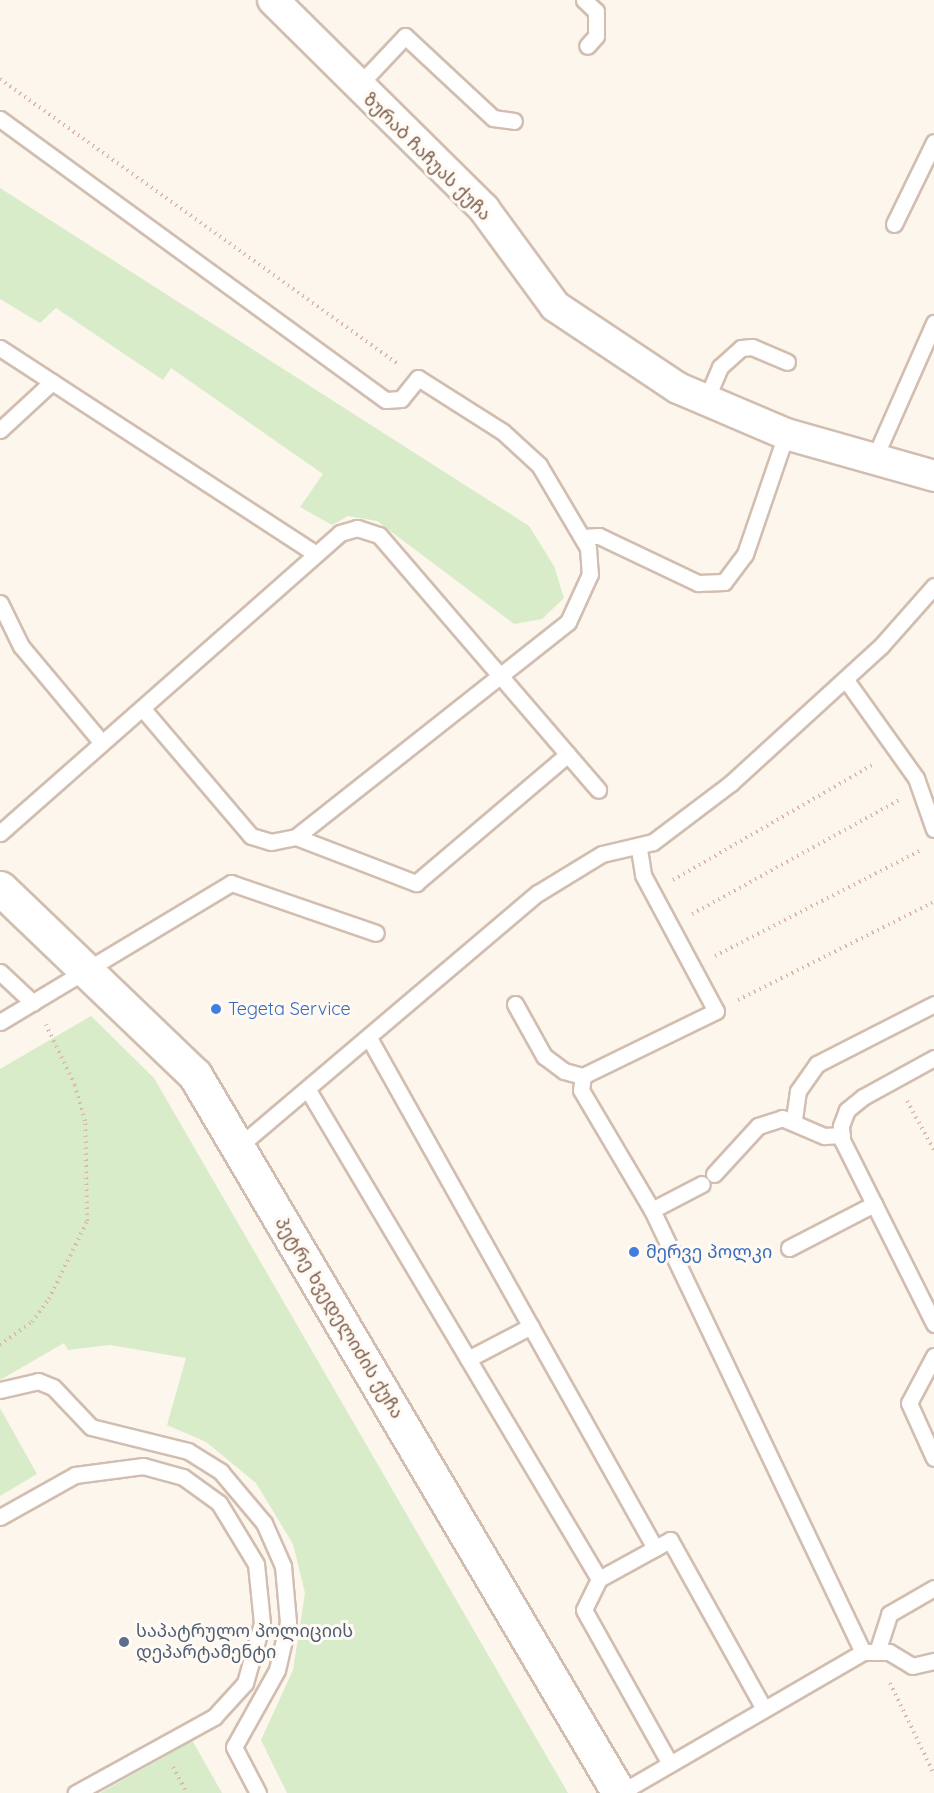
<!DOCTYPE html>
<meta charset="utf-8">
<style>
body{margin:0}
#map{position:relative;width:934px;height:1793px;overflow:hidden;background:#fdf6ec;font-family:Quicksand,"Noto Sans Georgian",sans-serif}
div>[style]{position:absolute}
.green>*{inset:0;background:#d8ecc9}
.path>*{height:4px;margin-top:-2px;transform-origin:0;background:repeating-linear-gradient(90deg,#d9b8a5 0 1.5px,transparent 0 6px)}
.roads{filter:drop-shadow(2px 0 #d1beb0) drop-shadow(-2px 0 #d1beb0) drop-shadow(0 2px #d1beb0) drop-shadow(0 -2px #d1beb0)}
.service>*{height:15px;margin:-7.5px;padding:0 7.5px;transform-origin:7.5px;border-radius:7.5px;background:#fff}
.minor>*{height:30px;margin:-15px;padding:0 15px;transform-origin:15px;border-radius:15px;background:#fff}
.tertiary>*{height:33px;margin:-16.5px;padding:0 16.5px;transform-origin:16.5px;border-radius:16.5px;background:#fff}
.dots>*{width:16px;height:16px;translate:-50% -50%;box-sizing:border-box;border:3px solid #fffaf3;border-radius:50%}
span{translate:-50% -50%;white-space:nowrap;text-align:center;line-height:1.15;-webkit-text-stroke:6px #fffaf3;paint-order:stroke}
.street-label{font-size:18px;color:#7a5c4d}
.shop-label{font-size:18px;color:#366cbe}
.left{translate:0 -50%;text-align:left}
.service-label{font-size:18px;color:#4e5e75}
</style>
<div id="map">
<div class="green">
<i style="clip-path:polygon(0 188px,529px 526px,554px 566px,564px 598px,542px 619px,514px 624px,377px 521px,348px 516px,332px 525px,300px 507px,323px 474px,171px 368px,163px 380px,56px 308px,40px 323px,0 299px)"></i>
<i style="clip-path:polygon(91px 1016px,154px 1078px,568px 1793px,287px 1793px,261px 1740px,293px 1670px,305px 1593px,293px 1544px,256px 1483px,206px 1442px,167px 1425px,186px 1358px,110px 1345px,68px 1350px,64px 1343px,0 1380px,0 1069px)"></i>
<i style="clip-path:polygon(0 1408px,37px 1474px,0 1496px)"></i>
<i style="clip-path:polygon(192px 1740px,222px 1793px,100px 1793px,166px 1756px)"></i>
</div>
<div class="path">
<i style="left:0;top:79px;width:488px;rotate:35.6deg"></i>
<i style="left:673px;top:880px;width:232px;rotate:-30deg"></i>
<i style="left:692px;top:914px;width:236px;rotate:-28.8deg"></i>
<i style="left:715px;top:956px;width:232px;rotate:-27.2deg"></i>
<i style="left:738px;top:1000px;width:219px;rotate:-26.6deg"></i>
<i style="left:907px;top:1101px;width:56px;rotate:61.1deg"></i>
<i style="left:0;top:1345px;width:39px;rotate:-36deg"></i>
<i style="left:32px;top:1322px;width:29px;rotate:-54deg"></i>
<i style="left:49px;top:1299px;width:87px;rotate:-64deg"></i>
<i style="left:87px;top:1221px;width:100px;rotate:-91.1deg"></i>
<i style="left:85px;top:1121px;width:37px;rotate:-106deg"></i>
<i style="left:75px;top:1085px;width:67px;rotate:-115.8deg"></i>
<i style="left:890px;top:1683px;width:101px;rotate:64.2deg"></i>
<i style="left:173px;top:1767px;width:30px;rotate:62deg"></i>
</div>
<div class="roads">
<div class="service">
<i style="left:584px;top:0;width:16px;rotate:43deg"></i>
<i style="left:596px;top:11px;width:25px;rotate:90deg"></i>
<i style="left:596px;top:36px;width:13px;rotate:132deg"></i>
<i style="left:357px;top:87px;width:70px;rotate:-46.7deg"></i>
<i style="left:405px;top:36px;width:120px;rotate:43deg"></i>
<i style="left:493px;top:118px;width:21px;rotate:8deg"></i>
<i style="left:0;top:119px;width:477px;rotate:36.1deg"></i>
<i style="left:386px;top:400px;width:15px;rotate:-4deg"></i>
<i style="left:401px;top:399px;width:27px;rotate:-51deg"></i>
<i style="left:418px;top:378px;width:101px;rotate:32.4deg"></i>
<i style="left:503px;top:432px;width:49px;rotate:42.5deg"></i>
<i style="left:539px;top:465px;width:96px;rotate:59.4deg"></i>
<i style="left:588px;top:548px;width:26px;rotate:86deg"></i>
<i style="left:590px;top:574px;width:53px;rotate:114.6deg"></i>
<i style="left:568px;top:622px;width:347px;rotate:141.7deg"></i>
<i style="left:296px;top:837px;width:25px;rotate:169deg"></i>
<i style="left:271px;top:842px;width:21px;rotate:-163deg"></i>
<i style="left:251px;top:836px;width:168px;rotate:-130.4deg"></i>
<i style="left:894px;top:224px;width:91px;rotate:-64deg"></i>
<i style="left:0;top:348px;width:377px;rotate:33.1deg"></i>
<i style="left:706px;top:400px;width:36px;rotate:-67deg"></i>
<i style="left:720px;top:367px;width:28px;rotate:-42deg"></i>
<i style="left:741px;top:348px;width:11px;rotate:-5deg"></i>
<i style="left:752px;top:347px;width:38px;rotate:23deg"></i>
<i style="left:0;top:430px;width:71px;rotate:-42.7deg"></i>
<i style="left:874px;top:459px;width:149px;rotate:-66.2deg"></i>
<i style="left:583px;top:537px;width:16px;rotate:-4deg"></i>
<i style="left:599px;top:536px;width:110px;rotate:25.4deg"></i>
<i style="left:698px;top:583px;width:26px;rotate:-2deg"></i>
<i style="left:724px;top:582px;width:35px;rotate:-53deg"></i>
<i style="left:745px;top:554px;width:127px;rotate:-71.1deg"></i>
<i style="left:0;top:603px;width:48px;rotate:64deg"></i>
<i style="left:21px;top:646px;width:126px;rotate:50.1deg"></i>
<i style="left:846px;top:680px;width:120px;rotate:54.5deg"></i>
<i style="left:916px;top:778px;width:54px;rotate:70.6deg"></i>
<i style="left:0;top:833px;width:453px;rotate:-41.4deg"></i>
<i style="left:340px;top:533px;width:18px;rotate:-16deg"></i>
<i style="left:357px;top:528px;width:23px;rotate:18deg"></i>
<i style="left:379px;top:535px;width:336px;rotate:49.3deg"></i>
<i style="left:296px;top:837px;width:129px;rotate:21deg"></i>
<i style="left:416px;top:883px;width:199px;rotate:-40.3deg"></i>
<i style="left:639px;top:849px;width:26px;rotate:81deg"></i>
<i style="left:643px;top:875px;width:154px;rotate:61.8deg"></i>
<i style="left:716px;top:1011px;width:148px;rotate:154deg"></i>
<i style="left:583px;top:1076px;width:14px;rotate:98deg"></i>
<i style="left:581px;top:1090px;width:139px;rotate:59.4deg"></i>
<i style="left:652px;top:1210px;width:490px;rotate:64.5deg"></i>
<i style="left:0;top:972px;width:45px;rotate:43.2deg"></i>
<i style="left:515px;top:1004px;width:60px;rotate:60.9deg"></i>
<i style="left:544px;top:1056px;width:25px;rotate:37deg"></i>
<i style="left:564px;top:1071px;width:20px;rotate:15deg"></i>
<i style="left:0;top:1022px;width:270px;rotate:-31deg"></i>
<i style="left:231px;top:883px;width:153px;rotate:19deg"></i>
<i style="left:369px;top:1038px;width:585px;rotate:60.72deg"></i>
<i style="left:934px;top:1058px;width:81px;rotate:151.2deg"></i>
<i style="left:863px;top:1097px;width:21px;rotate:141deg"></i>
<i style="left:847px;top:1110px;width:17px;rotate:111deg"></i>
<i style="left:841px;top:1126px;width:14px;rotate:86deg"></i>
<i style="left:842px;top:1140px;width:206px;rotate:63.4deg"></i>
<i style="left:308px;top:1090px;width:569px;rotate:59.24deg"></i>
<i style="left:599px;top:1579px;width:81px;rotate:-28.8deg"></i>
<i style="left:670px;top:1540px;width:193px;rotate:60.9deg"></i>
<i style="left:794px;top:1119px;width:28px;rotate:-82deg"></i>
<i style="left:798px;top:1091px;width:33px;rotate:-55deg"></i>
<i style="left:817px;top:1064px;width:131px;rotate:-27.1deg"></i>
<i style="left:238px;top:1147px;width:393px;rotate:-40.3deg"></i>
<i style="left:538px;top:893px;width:75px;rotate:-31.4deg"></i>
<i style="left:602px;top:854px;width:52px;rotate:-13.2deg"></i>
<i style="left:653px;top:842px;width:98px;rotate:-37.1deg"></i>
<i style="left:731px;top:783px;width:203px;rotate:-42.4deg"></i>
<i style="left:881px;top:646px;width:80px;rotate:-48.5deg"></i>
<i style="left:714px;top:1174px;width:65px;rotate:-47.5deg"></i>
<i style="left:758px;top:1126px;width:25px;rotate:-18deg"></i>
<i style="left:782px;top:1118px;width:46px;rotate:23.2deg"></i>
<i style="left:824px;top:1136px;width:18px;rotate:-3deg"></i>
<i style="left:652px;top:1210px;width:56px;rotate:-27.5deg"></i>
<i style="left:789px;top:1248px;width:96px;rotate:-27.4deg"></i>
<i style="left:934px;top:1356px;width:53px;rotate:118deg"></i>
<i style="left:909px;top:1403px;width:60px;rotate:65.6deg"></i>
<i style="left:468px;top:1359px;width:71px;rotate:-27.6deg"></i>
<i style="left:0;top:1390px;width:39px;rotate:-13deg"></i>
<i style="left:38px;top:1381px;width:16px;rotate:22deg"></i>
<i style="left:53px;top:1387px;width:55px;rotate:46.5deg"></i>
<i style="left:91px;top:1427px;width:100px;rotate:13.9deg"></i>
<i style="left:188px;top:1451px;width:39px;rotate:32deg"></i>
<i style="left:221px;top:1472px;width:67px;rotate:49.9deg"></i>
<i style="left:264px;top:1523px;width:47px;rotate:66.2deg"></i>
<i style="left:283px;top:1566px;width:56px;rotate:84.9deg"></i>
<i style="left:288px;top:1622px;width:49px;rotate:102.9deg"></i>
<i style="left:277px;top:1670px;width:88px;rotate:119.2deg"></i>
<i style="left:234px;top:1747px;width:52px;rotate:62.4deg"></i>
<i style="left:0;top:1517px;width:86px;rotate:-29.2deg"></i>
<i style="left:75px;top:1475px;width:69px;rotate:-7.5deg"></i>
<i style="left:143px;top:1466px;width:41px;rotate:15.4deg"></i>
<i style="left:183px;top:1477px;width:44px;rotate:35.8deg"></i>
<i style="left:219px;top:1503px;width:71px;rotate:58.8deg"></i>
<i style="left:256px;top:1564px;width:59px;rotate:84.2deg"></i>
<i style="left:262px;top:1623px;width:62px;rotate:105.8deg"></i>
<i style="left:245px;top:1683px;width:46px;rotate:132.4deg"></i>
<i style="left:214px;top:1717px;width:158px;rotate:151.2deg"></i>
<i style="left:599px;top:1579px;width:34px;rotate:116deg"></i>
<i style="left:584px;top:1610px;width:176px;rotate:60.8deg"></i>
<i style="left:877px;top:1652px;width:40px;rotate:-72deg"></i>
<i style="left:889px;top:1614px;width:52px;rotate:-30deg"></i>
<i style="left:620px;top:1793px;width:281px;rotate:-30.1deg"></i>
<i style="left:863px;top:1652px;width:26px"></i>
<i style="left:889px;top:1652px;width:27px;rotate:31deg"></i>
<i style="left:912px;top:1666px;width:23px;rotate:-13deg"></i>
</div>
<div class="minor">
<i style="left:273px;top:0;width:297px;rotate:44.7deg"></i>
<i style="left:484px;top:209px;width:120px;rotate:53.8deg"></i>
<i style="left:555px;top:306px;width:148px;rotate:33.7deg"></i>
<i style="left:678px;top:388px;width:117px;rotate:23.1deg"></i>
<i style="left:786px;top:434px;width:154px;rotate:15.8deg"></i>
</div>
<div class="tertiary">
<i style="left:0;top:888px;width:270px;rotate:43.8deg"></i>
<i style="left:195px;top:1075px;width:834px;rotate:59.44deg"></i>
</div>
</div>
<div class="dots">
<i style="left:216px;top:1009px;background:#3f7fe0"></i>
<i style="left:634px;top:1252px;background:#3f7fe0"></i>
<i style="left:124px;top:1642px;background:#5c6f8a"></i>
</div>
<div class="street-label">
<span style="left:427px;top:157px;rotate:45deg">ზურაბ ჩაჩუას ქუჩა</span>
<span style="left:339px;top:1318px;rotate:59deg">პეტრე ხვედელიძის ქუჩა</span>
</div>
<div class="shop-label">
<span class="left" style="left:228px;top:1009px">Tegeta Service</span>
<span class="left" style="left:646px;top:1252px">მერვე პოლკი</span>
</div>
<div class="service-label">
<span class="left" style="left:136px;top:1642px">საპატრულო პოლიციის<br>დეპარტამენტი</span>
</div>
</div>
